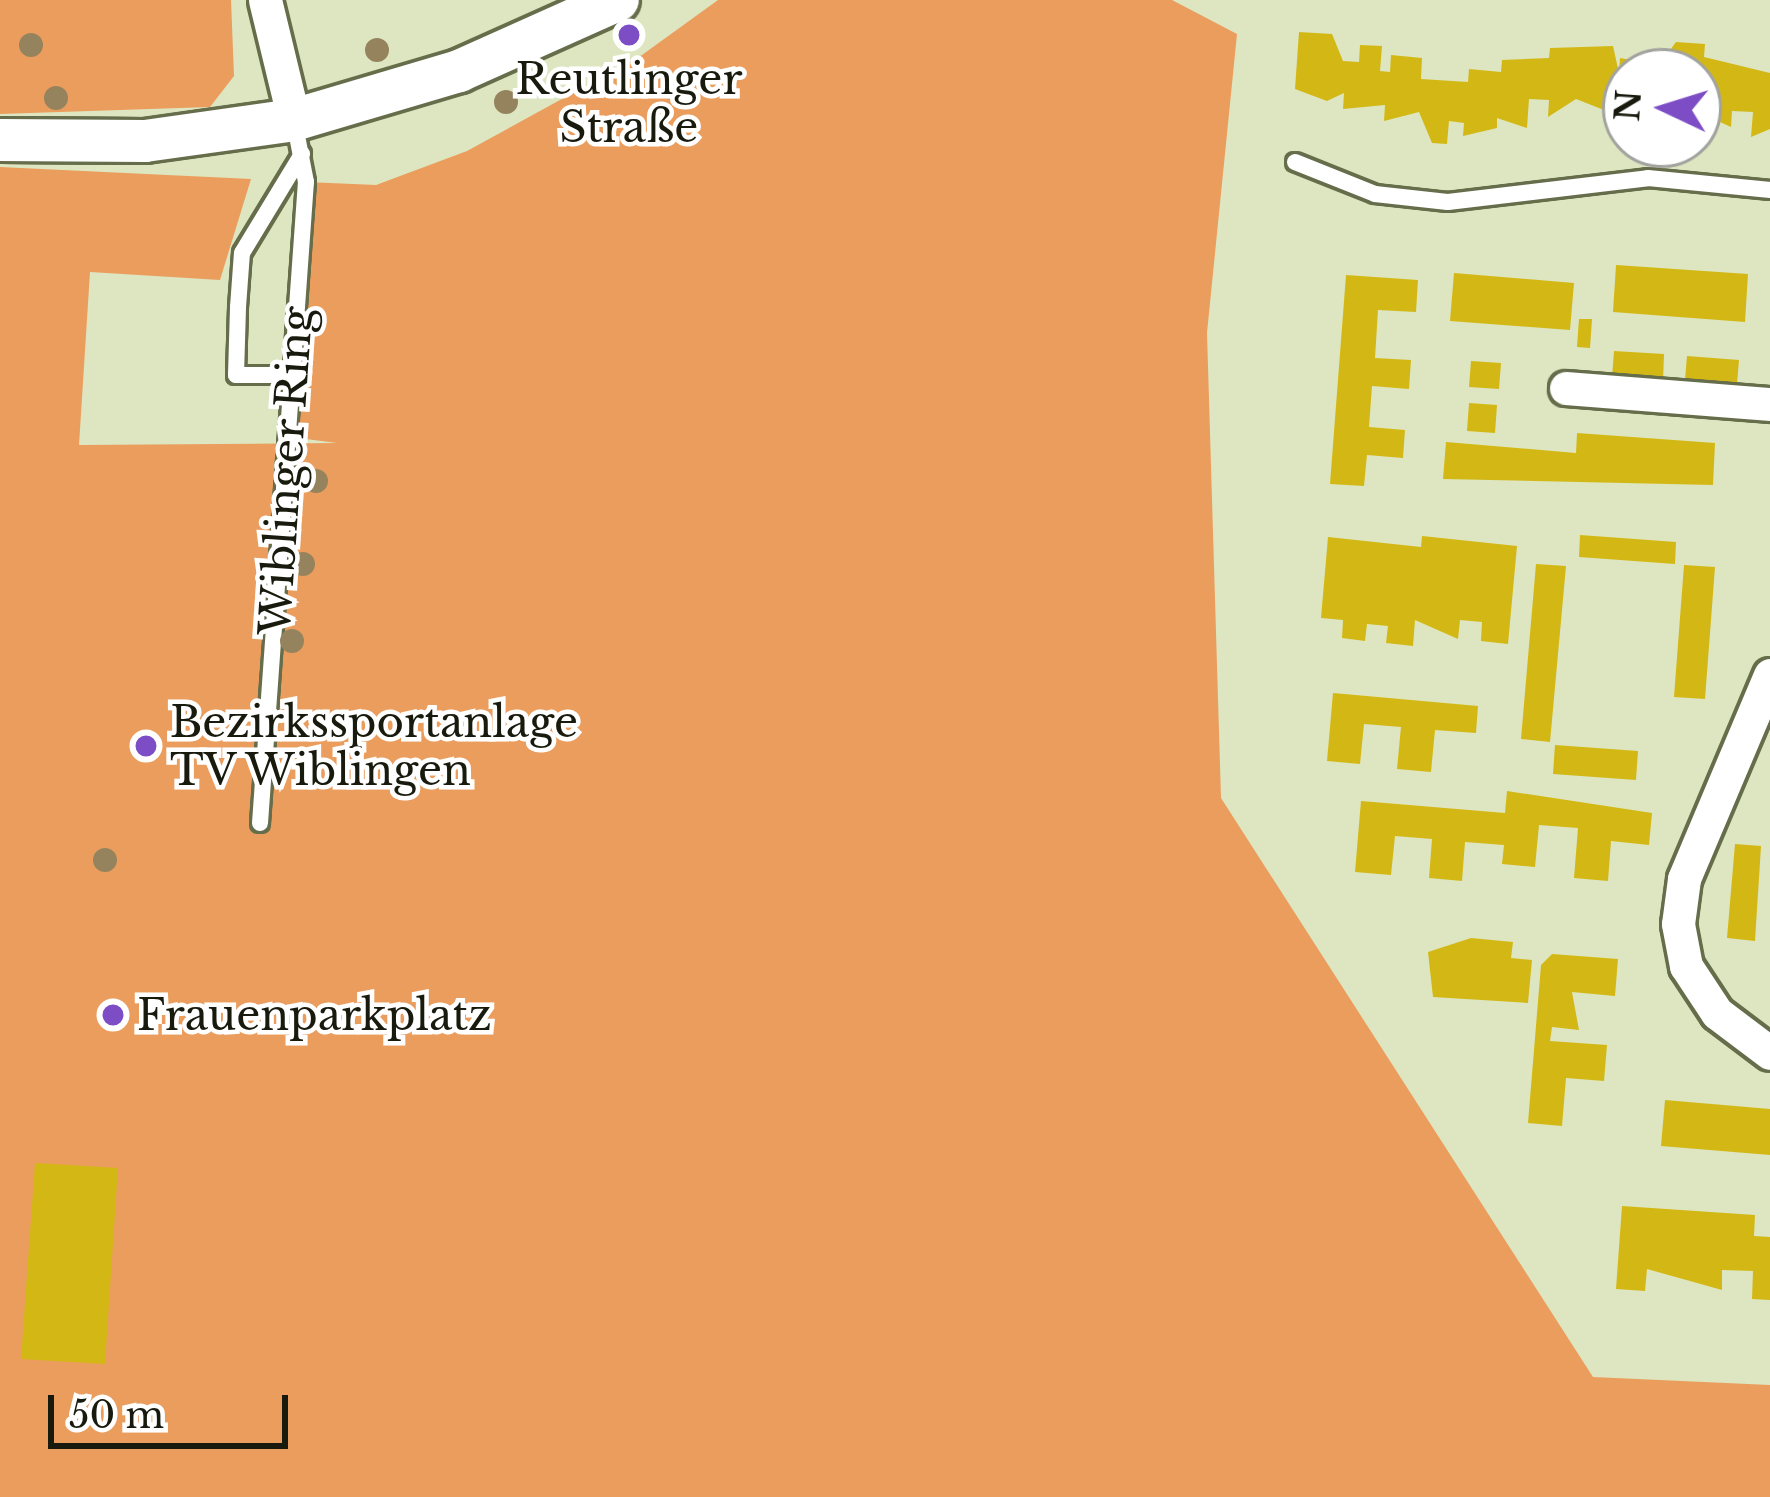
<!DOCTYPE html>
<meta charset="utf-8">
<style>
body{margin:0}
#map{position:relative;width:1770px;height:1497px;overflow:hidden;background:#dde6c0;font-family:"Libre Baskerville",serif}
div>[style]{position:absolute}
.green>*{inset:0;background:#eb9d5d}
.building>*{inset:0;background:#d3b815}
.roads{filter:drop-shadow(3px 0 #666d4b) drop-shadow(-3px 0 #666d4b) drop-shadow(0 3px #666d4b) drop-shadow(0 -3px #666d4b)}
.service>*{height:16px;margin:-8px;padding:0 8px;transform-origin:8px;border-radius:8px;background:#fff}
.minor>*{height:33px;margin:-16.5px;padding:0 16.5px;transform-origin:16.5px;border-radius:16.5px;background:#fff}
.tertiary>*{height:42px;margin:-21px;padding:0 21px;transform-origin:21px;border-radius:21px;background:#fff}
.trees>*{width:24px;height:24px;margin:-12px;border-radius:50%;background:#95835e}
.dots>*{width:33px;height:33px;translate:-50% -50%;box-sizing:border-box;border:6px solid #fff;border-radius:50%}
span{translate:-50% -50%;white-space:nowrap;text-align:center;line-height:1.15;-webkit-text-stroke:9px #fff;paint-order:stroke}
.poi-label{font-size:42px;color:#171a0c}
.left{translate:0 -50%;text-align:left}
.street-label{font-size:42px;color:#171a0c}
.north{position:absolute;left:1602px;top:48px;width:120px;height:120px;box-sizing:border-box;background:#fff;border:3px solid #a2a39e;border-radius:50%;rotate:274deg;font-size:33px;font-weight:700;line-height:48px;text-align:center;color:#171a0c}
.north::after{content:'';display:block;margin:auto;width:42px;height:54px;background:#7d4dc6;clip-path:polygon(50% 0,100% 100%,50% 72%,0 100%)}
.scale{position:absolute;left:48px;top:1395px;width:240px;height:54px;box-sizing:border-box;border:6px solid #171a0c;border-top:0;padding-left:15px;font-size:36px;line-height:42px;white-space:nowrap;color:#171a0c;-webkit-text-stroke:9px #fff;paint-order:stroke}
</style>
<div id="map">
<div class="green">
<i style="clip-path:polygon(0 0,231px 0,234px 76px,210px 107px,0 114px)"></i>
<i style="clip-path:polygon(718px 0,1172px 0,1237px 34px,1207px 333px,1221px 798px,1593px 1377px,1770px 1385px,1770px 1497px,0 1497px,0 167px,251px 179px,220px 280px,90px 272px,79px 445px,337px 443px,290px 437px,306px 182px,376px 185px,467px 151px,642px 55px)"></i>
</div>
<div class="building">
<i style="clip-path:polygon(1299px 32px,1332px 34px,1343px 61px,1359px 62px,1360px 45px,1382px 46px,1380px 71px,1390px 72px,1391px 55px,1422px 58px,1421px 79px,1468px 82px,1469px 69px,1501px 72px,1502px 60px,1549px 58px,1550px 48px,1613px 46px,1619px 73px,1620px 58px,1659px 65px,1676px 42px,1705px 44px,1704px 57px,1770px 73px,1770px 129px,1751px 137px,1753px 112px,1732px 111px,1731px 127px,1700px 113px,1698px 72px,1626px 72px,1626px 102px,1610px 101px,1609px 112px,1576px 99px,1548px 117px,1549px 100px,1529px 99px,1527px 128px,1497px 118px,1497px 128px,1463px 136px,1464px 123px,1449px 121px,1447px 144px,1432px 143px,1419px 112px,1384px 121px,1385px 105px,1343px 109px,1344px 93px,1327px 101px,1295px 89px)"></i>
<i style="clip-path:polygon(1616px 265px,1748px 274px,1745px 322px,1613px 312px)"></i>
<i style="clip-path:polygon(1454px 273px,1574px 283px,1570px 330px,1450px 321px)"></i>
<i style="clip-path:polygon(1346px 275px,1418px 280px,1416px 312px,1378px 310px,1375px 358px,1411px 360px,1409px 389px,1372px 386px,1369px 427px,1405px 430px,1403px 458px,1367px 455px,1364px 486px,1330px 484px)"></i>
<i style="clip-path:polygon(1579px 319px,1592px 319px,1590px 348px,1577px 347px)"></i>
<i style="clip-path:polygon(1614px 351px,1664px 354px,1663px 381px,1612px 377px)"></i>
<i style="clip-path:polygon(1687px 356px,1739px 360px,1737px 384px,1685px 380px)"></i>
<i style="clip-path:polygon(1471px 361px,1501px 363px,1499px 389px,1469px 387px)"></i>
<i style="clip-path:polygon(1469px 403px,1497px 405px,1495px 433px,1467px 431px)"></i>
<i style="clip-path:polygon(1577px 433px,1715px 443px,1713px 485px,1443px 479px,1446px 442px,1576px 453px)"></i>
<i style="clip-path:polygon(1580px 535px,1676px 542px,1675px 564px,1579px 557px)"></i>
<i style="clip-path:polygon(1422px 536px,1517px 546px,1508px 644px,1481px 641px,1482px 622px,1460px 620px,1458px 639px,1415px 620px,1413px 646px,1386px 643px,1388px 626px,1367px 624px,1365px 641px,1342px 638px,1343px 620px,1321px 618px,1328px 537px,1421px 547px)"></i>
<i style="clip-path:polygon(1536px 564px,1566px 566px,1550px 742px,1521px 739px)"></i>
<i style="clip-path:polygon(1684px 565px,1715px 567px,1705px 699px,1674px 697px)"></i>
<i style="clip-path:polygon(1333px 693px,1478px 706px,1476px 733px,1435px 730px,1431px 772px,1397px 769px,1401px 727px,1364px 724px,1360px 764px,1327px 761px)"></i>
<i style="clip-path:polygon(1555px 745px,1638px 751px,1636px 780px,1553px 774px)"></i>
<i style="clip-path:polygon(1507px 791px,1652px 813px,1649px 845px,1611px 841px,1608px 881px,1574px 878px,1578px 828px,1539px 825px,1535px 867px,1502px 864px,1504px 845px,1465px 842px,1462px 881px,1429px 878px,1432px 839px,1395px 836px,1391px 875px,1355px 872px,1361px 801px,1505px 813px)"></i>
<i style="clip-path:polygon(1735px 844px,1761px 846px,1755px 941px,1727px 938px)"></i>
<i style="clip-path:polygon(1471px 938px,1513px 942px,1511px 958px,1532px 960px,1528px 1003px,1433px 997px,1428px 952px)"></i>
<i style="clip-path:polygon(1552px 954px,1618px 959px,1615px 996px,1572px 992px,1579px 1030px,1552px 1027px,1550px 1041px,1607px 1045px,1604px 1081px,1566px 1078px,1562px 1126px,1528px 1123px,1541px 965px)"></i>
<i style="clip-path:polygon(1665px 1100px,1770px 1109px,1770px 1155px,1661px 1146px)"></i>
<i style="clip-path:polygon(35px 1163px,118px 1168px,105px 1364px,21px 1359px)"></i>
<i style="clip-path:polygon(1622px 1206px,1755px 1215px,1754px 1236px,1770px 1237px,1770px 1300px,1752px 1299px,1753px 1271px,1722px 1270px,1722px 1290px,1647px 1269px,1645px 1291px,1616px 1289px)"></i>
</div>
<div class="roads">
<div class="service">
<i style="left:1295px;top:162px;width:86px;rotate:21.8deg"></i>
<i style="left:1375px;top:194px;width:73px;rotate:6.3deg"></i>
<i style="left:1448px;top:202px;width:201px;rotate:-6.8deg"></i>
<i style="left:1648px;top:178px;width:123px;rotate:5.6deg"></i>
<i style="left:294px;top:375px;width:58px;rotate:180deg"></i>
<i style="left:236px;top:375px;width:68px;rotate:-88.3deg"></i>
<i style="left:238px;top:307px;width:54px;rotate:-85.8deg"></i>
<i style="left:242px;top:253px;width:116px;rotate:-58.8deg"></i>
<i style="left:260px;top:823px;width:643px;rotate:-85.9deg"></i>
<i style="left:306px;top:182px;width:63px;rotate:-101deg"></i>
</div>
<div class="minor">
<i style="left:265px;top:0;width:123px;rotate:76.4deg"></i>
<i style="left:1566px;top:388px;width:205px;rotate:4.5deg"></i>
<i style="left:1770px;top:675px;width:221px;rotate:112.9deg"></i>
<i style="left:1684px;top:879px;width:45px;rotate:97.6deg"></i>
<i style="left:1678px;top:924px;width:43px;rotate:79.2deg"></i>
<i style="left:1686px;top:966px;width:56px;rotate:56.6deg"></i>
<i style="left:1717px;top:1013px;width:66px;rotate:37deg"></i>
</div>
<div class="tertiary">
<i style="left:0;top:140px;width:145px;rotate:0.4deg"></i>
<i style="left:145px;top:141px;width:150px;rotate:-8deg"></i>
<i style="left:294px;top:120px;width:172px;rotate:-16.5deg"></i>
<i style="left:459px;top:71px;width:174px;rotate:-24.1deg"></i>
</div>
</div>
<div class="trees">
<i style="left:31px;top:45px"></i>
<i style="left:377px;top:50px"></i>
<i style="left:56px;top:98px"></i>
<i style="left:506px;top:102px"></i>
<i style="left:316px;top:481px"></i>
<i style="left:303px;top:564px"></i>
<i style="left:292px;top:641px"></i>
<i style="left:105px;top:860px"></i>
</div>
<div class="dots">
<i style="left:629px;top:35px;background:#7d4dc6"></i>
<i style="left:146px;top:746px;background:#7d4dc6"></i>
<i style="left:113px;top:1015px;background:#7d4dc6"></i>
</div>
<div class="poi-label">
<span style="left:629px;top:103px">Reutlinger<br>Straße</span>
<span class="left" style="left:170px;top:746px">Bezirkssportanlage<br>TV Wiblingen</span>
<span class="left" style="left:137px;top:1015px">Frauenparkplatz</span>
</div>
<div class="street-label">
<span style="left:286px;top:471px;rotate:-86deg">Wiblinger Ring</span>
</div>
<div class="north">N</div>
<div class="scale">50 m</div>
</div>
